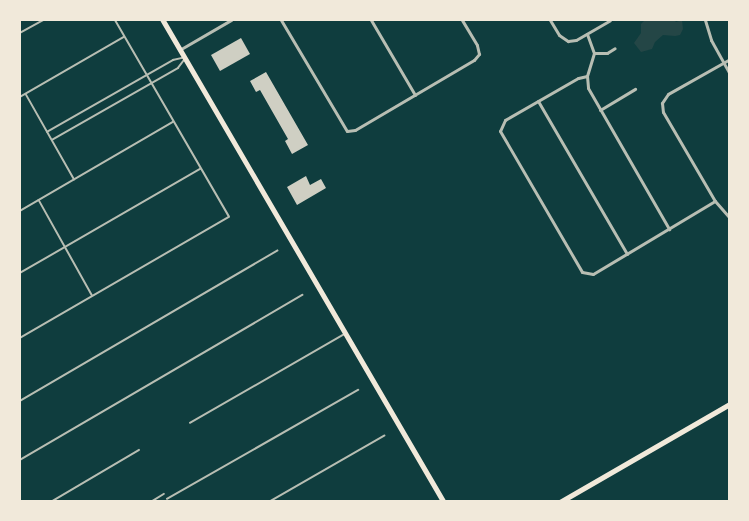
<!DOCTYPE html>
<style>
body{margin:0}
#map{position:relative;width:749px;height:521px;overflow:hidden;background:#0f3d3e;font-family:"Golos Text",sans-serif}
div>[style]{position:absolute}
.green>*{inset:0;background:#244646}
.building>*{inset:0;background:#cfcfc3}
.service>*{height:1.5px;margin:-0.75px;padding:0 0.75px;transform-origin:0.75px;border-radius:0.75px;background:#b8beb3}
.minor>*{height:3px;margin:-1.5px;padding:0 1.5px;transform-origin:1.5px;border-radius:1.5px;background:#b8beb3}
.secondary>*{height:4.5px;margin:-2.25px;padding:0 2.25px;transform-origin:2.25px;border-radius:2.25px;background:#f1e9da}
.primary>*{height:4.5px;margin:-2.25px;padding:0 2.25px;transform-origin:2.25px;border-radius:2.25px;background:#f1e9da}
span{translate:-50% -50%;white-space:nowrap;text-align:center;line-height:1.15;-webkit-text-stroke:6px #f1e9da;paint-order:stroke}
.frame{position:absolute;inset:0;border:21px solid #f1e9da;pointer-events:none}
</style>
<div id="map">
<div class="green">
<i style="clip-path:polygon(645px 20px,674px 20px,676px 22px,682px 20px,683px 29px,680px 35px,675px 36px,663px 35px,655px 42px,652px 49px,641px 52px,634px 43px,641px 33px,641px 24px)"></i>
</div>
<div class="building">
<i style="clip-path:polygon(241px 38px,250px 54px,220px 71px,211px 55px)"></i>
<i style="clip-path:polygon(266px 72px,308px 145px,292px 154px,285px 141px,288px 139px,260px 90px,256px 92px,250px 81px)"></i>
<i style="clip-path:polygon(306px 176px,310px 185px,321px 179px,326px 188px,297px 205px,287px 187px)"></i>
</div>
<div class="service">
<i style="left:20px;top:33px;width:26px;rotate:-29deg"></i>
<i style="left:26px;top:94px;width:98px;rotate:60.5deg"></i>
<i style="left:20px;top:97px;width:120px;rotate:-30deg"></i>
<i style="left:47px;top:132px;width:145px;rotate:-29.7deg"></i>
<i style="left:173px;top:60px;width:9px;rotate:-13deg"></i>
<i style="left:52px;top:140px;width:145px;rotate:-29.7deg"></i>
<i style="left:178px;top:68px;width:10px;rotate:-53deg"></i>
<i style="left:39px;top:200px;width:109px;rotate:60.8deg"></i>
<i style="left:20px;top:211px;width:177px;rotate:-30.2deg"></i>
<i style="left:20px;top:273px;width:208px;rotate:-30deg"></i>
<i style="left:20px;top:338px;width:241px;rotate:-30.1deg"></i>
<i style="left:229px;top:217px;width:228px;rotate:-120.1deg"></i>
<i style="left:20px;top:401px;width:298px;rotate:-30.3deg"></i>
<i style="left:190px;top:423px;width:179px;rotate:-29.9deg"></i>
<i style="left:20px;top:460px;width:327px;rotate:-30.3deg"></i>
<i style="left:167px;top:499px;width:220px;rotate:-29.7deg"></i>
<i style="left:51px;top:502px;width:102px;rotate:-30.6deg"></i>
<i style="left:151px;top:502px;width:15px;rotate:-32deg"></i>
<i style="left:269px;top:502px;width:133px;rotate:-29.9deg"></i>
</div>
<div class="minor">
<i style="left:281px;top:20px;width:129px;rotate:59.3deg"></i>
<i style="left:347px;top:131px;width:8px;rotate:-7deg"></i>
<i style="left:355px;top:130px;width:138px;rotate:-30.5deg"></i>
<i style="left:474px;top:60px;width:8px;rotate:-50deg"></i>
<i style="left:479px;top:54px;width:9px;rotate:-103deg"></i>
<i style="left:477px;top:45px;width:29px;rotate:-121deg"></i>
<i style="left:371px;top:20px;width:87px;rotate:59.6deg"></i>
<i style="left:550px;top:20px;width:17px;rotate:59deg"></i>
<i style="left:559px;top:35px;width:11px;rotate:34deg"></i>
<i style="left:568px;top:41px;width:8px;rotate:-7deg"></i>
<i style="left:576px;top:40px;width:39px;rotate:-30deg"></i>
<i style="left:705px;top:20px;width:21px;rotate:73deg"></i>
<i style="left:711px;top:40px;width:39px;rotate:61deg"></i>
<i style="left:587px;top:34px;width:20px;rotate:70deg"></i>
<i style="left:594px;top:53px;width:24px;rotate:107deg"></i>
<i style="left:587px;top:76px;width:12px;rotate:85deg"></i>
<i style="left:588px;top:88px;width:163px;rotate:60.1deg"></i>
<i style="left:181px;top:49px;width:58px;rotate:-30.1deg"></i>
<i style="left:594px;top:53px;width:13px"></i>
<i style="left:607px;top:53px;width:9px;rotate:-32deg"></i>
<i style="left:730px;top:59px;width:71px;rotate:150.6deg"></i>
<i style="left:668px;top:94px;width:11px;rotate:124deg"></i>
<i style="left:662px;top:103px;width:9px;rotate:84deg"></i>
<i style="left:663px;top:112px;width:103px;rotate:59.7deg"></i>
<i style="left:715px;top:201px;width:23px;rotate:49deg"></i>
<i style="left:587px;top:76px;width:9px;rotate:167deg"></i>
<i style="left:578px;top:78px;width:84px;rotate:150.1deg"></i>
<i style="left:505px;top:120px;width:12px;rotate:114deg"></i>
<i style="left:500px;top:131px;width:163px;rotate:59.8deg"></i>
<i style="left:582px;top:272px;width:11px;rotate:10deg"></i>
<i style="left:593px;top:274px;width:142px;rotate:-30.9deg"></i>
<i style="left:538px;top:101px;width:177px;rotate:59.8deg"></i>
<i style="left:600px;top:110px;width:41px;rotate:-31deg"></i>
</div>
<div class="secondary">
<i style="left:163px;top:20px;width:558px;rotate:59.76deg"></i>
</div>
<div class="primary">
<i style="left:560px;top:502px;width:196px;rotate:-30deg"></i>
</div>
<div class="frame"></div>
</div>
